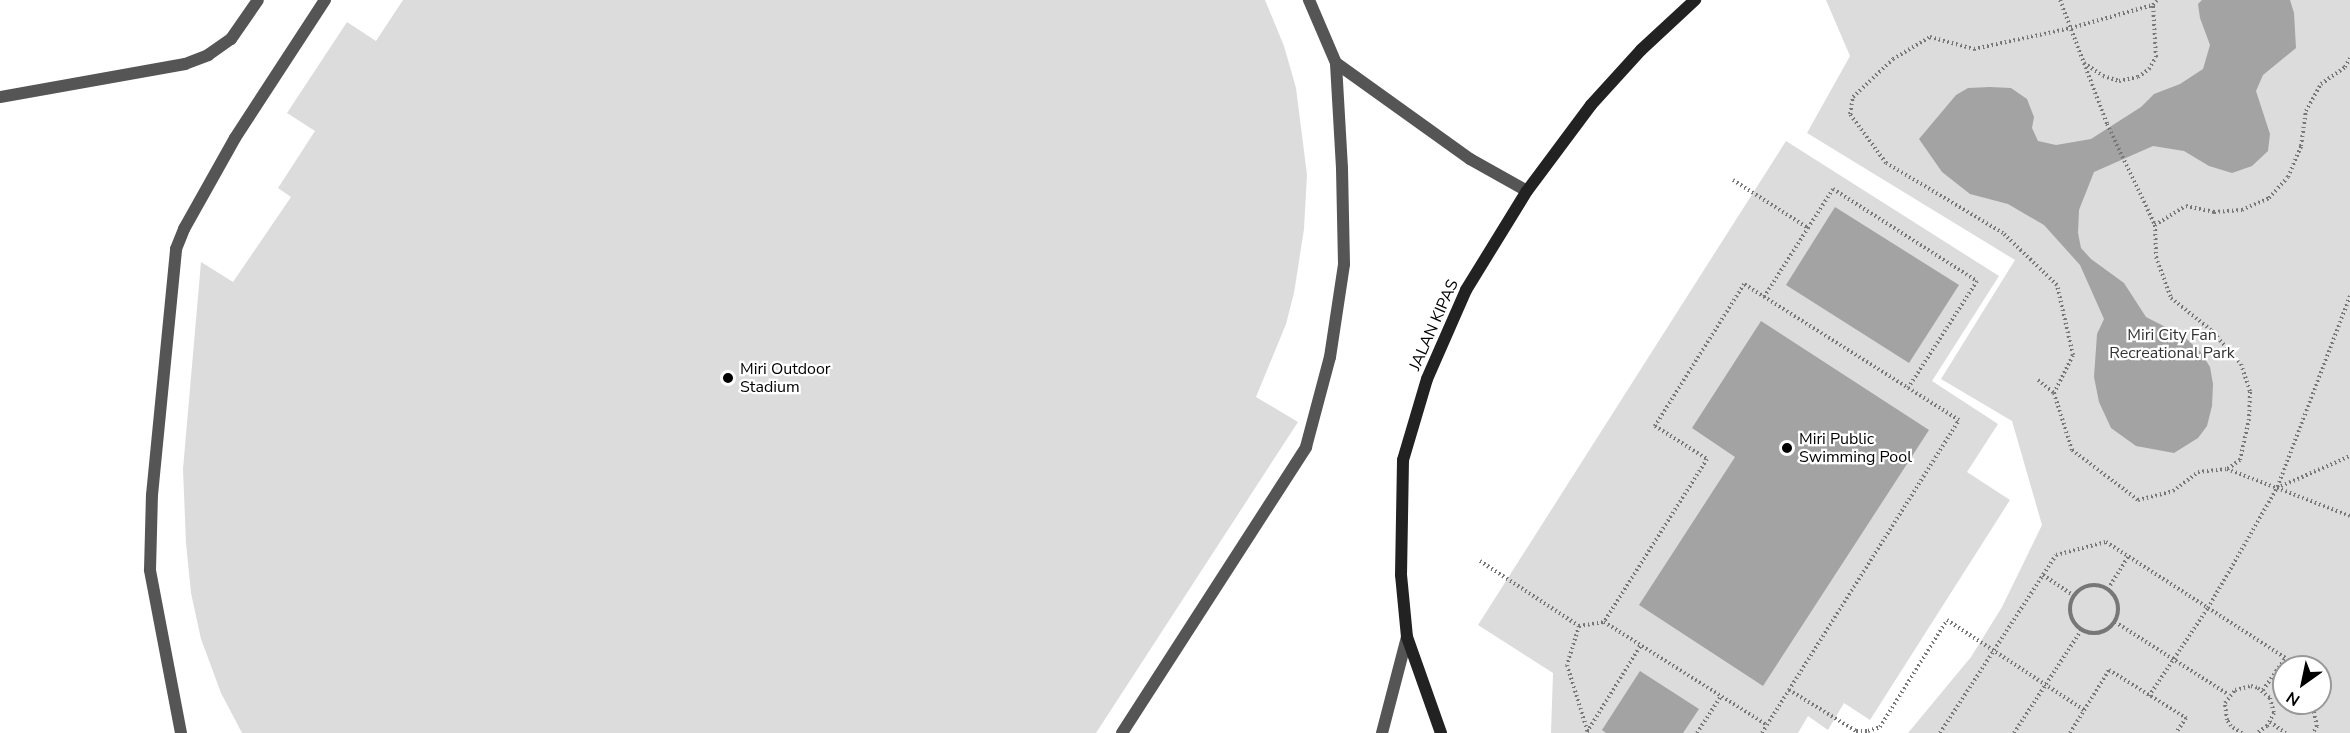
<!DOCTYPE html>
<style>
body{margin:0}
#map{position:relative;width:2350px;height:733px;overflow:hidden;background:#fff;font-family:"Nunito Sans",sans-serif}
div>[style]{position:absolute}
.green>*{inset:0;background:#dcdcdc}
.water>*{inset:0;background:#a3a3a3}
.path>*{height:4px;margin-top:-2px;transform-origin:0;background:repeating-linear-gradient(90deg,#777 0 1.5px,transparent 0 4.5px)}
.path>.ring{margin:-2px;padding:0;box-sizing:content-box;background:none;border:4px solid #777;border-radius:50%}
.lane>*{height:12px;margin:-6px;padding:0 6px;transform-origin:6px;border-radius:6px;background:#555}
.secondary>*{height:12px;margin:-6px;padding:0 6px;transform-origin:6px;border-radius:6px;background:#222}
.dots>*{width:16px;height:16px;translate:-50% -50%;box-sizing:border-box;border:3px solid #fff;border-radius:50%}
span{translate:-50% -50%;white-space:nowrap;text-align:center;line-height:1.15;-webkit-text-stroke:4.5px #fff;paint-order:stroke}
.street-label{font-size:16px;color:#000}
.park-label{font-size:16px;color:#333}
.poi-label{font-size:16px;color:#000}
.left{translate:0 -50%;text-align:left}
.north{position:absolute;left:2272px;top:655px;width:60px;height:60px;box-sizing:border-box;background:#fff;border:2px solid #999;border-radius:50%;rotate:213deg;font-size:16px;font-weight:700;line-height:24px;text-align:center;color:#000}
.north::after{content:'';display:block;margin:auto;width:21px;height:27px;background:#000;clip-path:polygon(50% 0,100% 100%,50% 72%,0 100%)}
</style>
<div id="map">
<div class="green">
<i style="clip-path:polygon(403px 0,1265px 0,1284px 46px,1296px 88px,1307px 175px,1304px 229px,1294px 293px,1286px 324px,1256px 397px,1298px 422px,1096px 733px,242px 733px,221px 693px,201px 639px,191px 593px,186px 543px,183px 469px,201px 262px,233px 282px,291px 197px,278px 188px,315px 131px,287px 113px,347px 22px,376px 41px)"></i>
<i style="clip-path:polygon(evenodd,1826px 0,2350px 0,2350px 733px,1908px 733px,1971px 657px,2002px 607px,2042px 525px,2012px 421px,1941px 379px,2015px 260px,1807px 133px,1850px 56px,1826px 0,2284px 667px,2320px 667px,2320px 703px,2284px 703px,2284px 667px)"></i>
<i style="clip-path:polygon(1786px 141px,1999px 276px,1932px 381px,1998px 424px,1967px 472px,2010px 500px,1870px 720px,1844px 703px,1828px 730px,1808px 716px,1798px 733px,1551px 733px,1553px 673px,1478px 625px)"></i>
</div>
<div class="water">
<i style="clip-path:polygon(2202px 0,2290px 0,2294px 13px,2296px 48px,2263px 75px,2256px 91px,2270px 134px,2268px 151px,2252px 166px,2232px 173px,2209px 166px,2184px 151px,2153px 146px,2094px 172px,2079px 210px,2078px 233px,2081px 248px,2091px 259px,2124px 283px,2146px 317px,2183px 336px,2200px 351px,2210px 367px,2213px 384px,2212px 406px,2207px 426px,2198px 438px,2174px 453px,2136px 446px,2111px 428px,2099px 402px,2094px 377px,2097px 334px,2104px 319px,2080px 265px,2044px 225px,2008px 204px,1970px 194px,1942px 172px,1919px 139px,1956px 95px,1968px 88px,1990px 87px,2011px 88px,2027px 99px,2034px 117px,2032px 128px,2038px 141px,2056px 145px,2091px 139px,2141px 107px,2154px 94px,2180px 84px,2203px 69px,2210px 45px,2200px 18px,2198px 4px)"></i>
<i style="clip-path:polygon(1835px 207px,1959px 285px,1909px 363px,1786px 285px)"></i>
<i style="clip-path:polygon(1761px 321px,1929px 430px,1763px 686px,1639px 605px,1735px 457px,1692px 428px)"></i>
<i style="clip-path:polygon(1640px 671px,1699px 709px,1683px 733px,1606px 733px,1602px 730px)"></i>
</div>
<div class="path">
<i style="left:2060px;top:0;width:133px;rotate:69.2deg"></i>
<i style="left:2107px;top:124px;width:112px;rotate:64.6deg"></i>
<i style="left:2155px;top:225px;width:32px;rotate:88deg"></i>
<i style="left:2156px;top:257px;width:44px;rotate:69.9deg"></i>
<i style="left:2171px;top:298px;width:51px;rotate:38.7deg"></i>
<i style="left:2211px;top:330px;width:45px;rotate:48.6deg"></i>
<i style="left:2241px;top:364px;width:29px;rotate:72deg"></i>
<i style="left:2250px;top:392px;width:27px;rotate:92deg"></i>
<i style="left:2249px;top:419px;width:42px;rotate:102.4deg"></i>
<i style="left:2240px;top:460px;width:16px;rotate:145deg"></i>
<i style="left:2084px;top:63px;width:23px;rotate:34deg"></i>
<i style="left:2103px;top:76px;width:17px;rotate:17deg"></i>
<i style="left:2119px;top:81px;width:19px;rotate:-12deg"></i>
<i style="left:2138px;top:77px;width:14px;rotate:-36deg"></i>
<i style="left:2149px;top:69px;width:14px;rotate:-60deg"></i>
<i style="left:2156px;top:57px;width:52px;rotate:-93.3deg"></i>
<i style="left:1733px;top:180px;width:89px;rotate:32.6deg"></i>
<i style="left:1808px;top:228px;width:46px;rotate:-57.3deg"></i>
<i style="left:1833px;top:189px;width:171px;rotate:32.6deg"></i>
<i style="left:1977px;top:281px;width:127px;rotate:122.8deg"></i>
<i style="left:2155px;top:225px;width:36px;rotate:-32deg"></i>
<i style="left:2186px;top:206px;width:29px;rotate:12deg"></i>
<i style="left:2214px;top:212px;width:28px;rotate:-4deg"></i>
<i style="left:2242px;top:210px;width:30px;rotate:-24deg"></i>
<i style="left:2269px;top:198px;width:28px;rotate:-48deg"></i>
<i style="left:2288px;top:177px;width:34px;rotate:-67deg"></i>
<i style="left:2301px;top:146px;width:35px;rotate:-82deg"></i>
<i style="left:2306px;top:111px;width:31px;rotate:-61deg"></i>
<i style="left:2321px;top:84px;width:29px;rotate:-35deg"></i>
<i style="left:2345px;top:67px;width:10px;rotate:-61deg"></i>
<i style="left:2350px;top:296px;width:205px;rotate:110.8deg"></i>
<i style="left:2277px;top:488px;width:78px;rotate:21deg"></i>
<i style="left:1764px;top:297px;width:82px;rotate:-57.5deg"></i>
<i style="left:2038px;top:380px;width:21px;rotate:39deg"></i>
<i style="left:2054px;top:393px;width:60px;rotate:72.5deg"></i>
<i style="left:2072px;top:450px;width:83px;rotate:37.1deg"></i>
<i style="left:2138px;top:500px;width:36px;rotate:-14deg"></i>
<i style="left:2173px;top:491px;width:31px;rotate:-37deg"></i>
<i style="left:2198px;top:472px;width:29px;rotate:-6deg"></i>
<i style="left:2227px;top:469px;width:53px;rotate:20.8deg"></i>
<i style="left:2054px;top:393px;width:42px;rotate:-63.4deg"></i>
<i style="left:2073px;top:355px;width:72px;rotate:-102.9deg"></i>
<i style="left:2057px;top:285px;width:75px;rotate:-136.1deg"></i>
<i style="left:2003px;top:233px;width:136px;rotate:-149.1deg"></i>
<i style="left:1886px;top:163px;width:61px;rotate:-126.3deg"></i>
<i style="left:1850px;top:114px;width:17px;rotate:-80deg"></i>
<i style="left:1853px;top:97px;width:55px;rotate:-43.5deg"></i>
<i style="left:1893px;top:59px;width:43px;rotate:-30.7deg"></i>
<i style="left:1930px;top:37px;width:46px;rotate:15.3deg"></i>
<i style="left:1974px;top:49px;width:99px;rotate:-12.2deg"></i>
<i style="left:2071px;top:28px;width:85px;rotate:-15.7deg"></i>
<i style="left:2153px;top:5px;width:6px;rotate:-51deg"></i>
<i style="left:1480px;top:561px;width:118px;rotate:33.3deg"></i>
<i style="left:1579px;top:626px;width:25px;rotate:-9deg"></i>
<i style="left:2043px;top:575px;width:37px;rotate:34deg"></i>
<i class="ring" style="left:2070px;top:585px;width:44px;height:44px"></i>
<i style="left:2108px;top:589px;width:39px;rotate:-58deg"></i>
<i style="left:2115px;top:622px;width:135px;rotate:32.6deg"></i>
<i style="left:1579px;top:626px;width:41px;rotate:107.1deg"></i>
<i style="left:1567px;top:665px;width:71px;rotate:72.8deg"></i>
<i style="left:1789px;top:690px;width:319px;rotate:-57.8deg"></i>
<i style="left:1959px;top:420px;width:254px;rotate:-147.7deg"></i>
<i style="left:1744px;top:284px;width:168px;rotate:122.1deg"></i>
<i style="left:1655px;top:426px;width:62px;rotate:32.4deg"></i>
<i style="left:1707px;top:459px;width:193px;rotate:122.3deg"></i>
<i style="left:1604px;top:622px;width:193px;rotate:32.3deg"></i>
<i style="left:1767px;top:725px;width:41px;rotate:-57.8deg"></i>
<i style="left:1789px;top:690px;width:79px;rotate:31.5deg"></i>
<i style="left:1856px;top:731px;width:12px"></i>
<i style="left:1868px;top:731px;width:13px;rotate:-18deg"></i>
<i style="left:1880px;top:727px;width:126px;rotate:-57.9deg"></i>
<i style="left:1947px;top:620px;width:164px;rotate:33.3deg"></i>
<i style="left:2263px;top:690px;width:39px;rotate:-55deg"></i>
<i style="left:2149px;top:696px;width:106px;rotate:-56.2deg"></i>
<i style="left:2208px;top:608px;width:138px;rotate:-60.1deg"></i>
<i style="left:2277px;top:488px;width:80px;rotate:-23.7deg"></i>
<i style="left:2312px;top:703px;width:24px;rotate:78deg"></i>
<i style="left:2317px;top:726px;width:8px;rotate:120deg"></i>
<i style="left:2270px;top:722px;width:19px;rotate:35deg"></i>
<i style="left:1587px;top:732px;width:102px;rotate:-58.2deg"></i>
<i style="left:1697px;top:733px;width:44px;rotate:-57deg"></i>
<i style="left:1762px;top:733px;width:9px;rotate:-58deg"></i>
<i style="left:1940px;top:733px;width:212px;rotate:-56.9deg"></i>
<i style="left:2056px;top:555px;width:52px;rotate:-14.6deg"></i>
<i style="left:2106px;top:542px;width:230px;rotate:32.9deg"></i>
<i style="left:2014px;top:733px;width:124px;rotate:-56.8deg"></i>
<i style="left:2070px;top:733px;width:74px;rotate:-58.2deg"></i>
<i style="left:2109px;top:670px;width:91px;rotate:31.9deg"></i>
<i style="left:2186px;top:718px;width:18px;rotate:124deg"></i>
<i style="left:2242px;top:733px;width:13px;rotate:-148deg"></i>
<i style="left:2231px;top:726px;width:7px;rotate:-124deg"></i>
<i style="left:2227px;top:720px;width:17px;rotate:-97deg"></i>
<i style="left:2225px;top:703px;width:16px;rotate:-52deg"></i>
<i style="left:2235px;top:690px;width:16px;rotate:-14deg"></i>
<i style="left:2251px;top:686px;width:7px;rotate:16deg"></i>
<i style="left:2258px;top:688px;width:16px;rotate:40deg"></i>
<i style="left:2270px;top:698px;width:16px;rotate:75deg"></i>
<i style="left:2274px;top:713px;width:15px;rotate:118deg"></i>
<i style="left:2267px;top:726px;width:12px;rotate:145deg"></i>
</div>
<div class="lane">
<i style="left:1336px;top:63px;width:165px;rotate:35.6deg"></i>
<i style="left:1470px;top:159px;width:65px;rotate:29.3deg"></i>
<i style="left:0;top:97px;width:188px;rotate:-10.1deg"></i>
<i style="left:185px;top:64px;width:25px;rotate:-21deg"></i>
<i style="left:208px;top:55px;width:28px;rotate:-35deg"></i>
<i style="left:231px;top:39px;width:47px;rotate:-55.3deg"></i>
<i style="left:181px;top:733px;width:166px;rotate:-100.8deg"></i>
<i style="left:150px;top:570px;width:75px;rotate:-88.5deg"></i>
<i style="left:152px;top:495px;width:247px;rotate:-84.4deg"></i>
<i style="left:176px;top:249px;width:22px;rotate:-68deg"></i>
<i style="left:184px;top:229px;width:104px;rotate:-60.7deg"></i>
<i style="left:235px;top:138px;width:165px;rotate:-56.9deg"></i>
<i style="left:1122px;top:733px;width:340px;rotate:-57.2deg"></i>
<i style="left:1306px;top:447px;width:93px;rotate:-75.1deg"></i>
<i style="left:1330px;top:357px;width:94px;rotate:-81.4deg"></i>
<i style="left:1344px;top:264px;width:96px;rotate:-91.2deg"></i>
<i style="left:1342px;top:168px;width:105px;rotate:-93.3deg"></i>
<i style="left:1336px;top:63px;width:69px;rotate:-113.2deg"></i>
<i style="left:1382px;top:733px;width:99px;rotate:-75.4deg"></i>
</div>
<div class="secondary">
<i style="left:1441px;top:733px;width:102px;rotate:-109.5deg"></i>
<i style="left:1407px;top:637px;width:62px;rotate:-95.5deg"></i>
<i style="left:1401px;top:575px;width:115px;rotate:-89deg"></i>
<i style="left:1403px;top:460px;width:84px;rotate:-73.5deg"></i>
<i style="left:1427px;top:379px;width:97px;rotate:-66.3deg"></i>
<i style="left:1466px;top:290px;width:116px;rotate:-58.4deg"></i>
<i style="left:1527px;top:191px;width:107px;rotate:-53.3deg"></i>
<i style="left:1591px;top:105px;width:74px;rotate:-47.7deg"></i>
<i style="left:1641px;top:50px;width:74px;rotate:-42.8deg"></i>
</div>
<div class="dots">
<i style="left:728px;top:378px;background:#000"></i>
<i style="left:1787px;top:448px;background:#000"></i>
</div>
<div class="street-label">
<span style="left:1434px;top:325px;rotate:-66deg">JALAN KIPAS</span>
</div>
<div class="park-label">
<span style="left:2172px;top:344px">Miri City Fan<br>Recreational Park</span>
</div>
<div class="poi-label">
<span class="left" style="left:740px;top:378px">Miri Outdoor<br>Stadium</span>
<span class="left" style="left:1799px;top:448px">Miri Public<br>Swimming Pool</span>
</div>
<div class="north">N</div>
</div>
